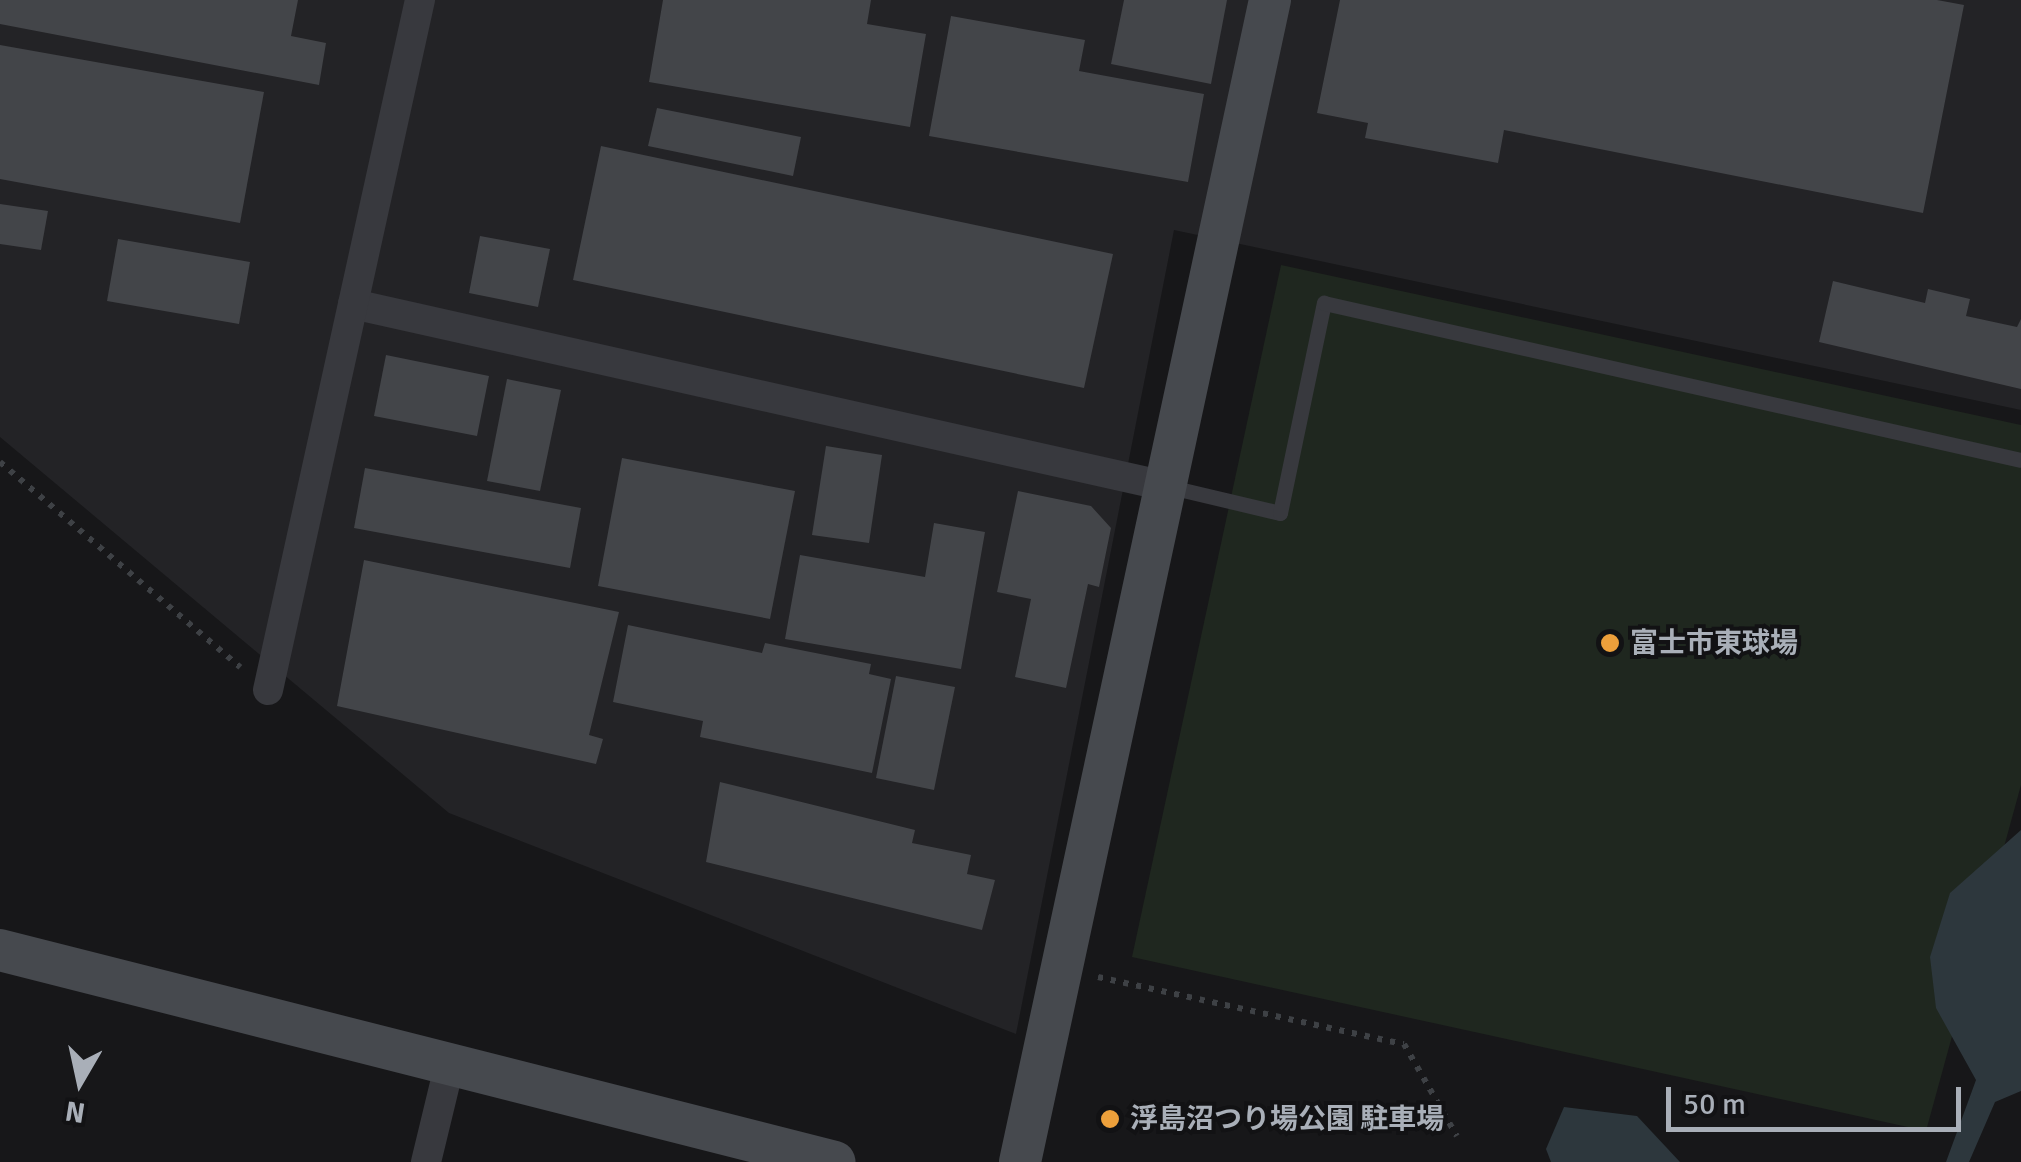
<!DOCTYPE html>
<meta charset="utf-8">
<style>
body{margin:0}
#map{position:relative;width:2021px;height:1162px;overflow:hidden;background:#171719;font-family:Signika,"Noto Sans JP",sans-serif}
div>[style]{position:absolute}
.built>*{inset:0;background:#232326}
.green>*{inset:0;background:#1f271f}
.water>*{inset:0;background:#2d373d}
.building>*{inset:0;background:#434549}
.path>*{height:6px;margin-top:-3px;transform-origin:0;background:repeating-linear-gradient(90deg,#3e4145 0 5px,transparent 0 13px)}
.lane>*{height:15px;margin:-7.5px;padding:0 7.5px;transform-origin:7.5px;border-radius:7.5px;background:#38393e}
.street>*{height:30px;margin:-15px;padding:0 15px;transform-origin:15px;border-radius:15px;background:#38393e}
.secondary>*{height:42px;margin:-21px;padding:0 21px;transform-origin:21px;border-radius:21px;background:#46494e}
.dots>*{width:28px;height:28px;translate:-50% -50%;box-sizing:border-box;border:5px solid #121214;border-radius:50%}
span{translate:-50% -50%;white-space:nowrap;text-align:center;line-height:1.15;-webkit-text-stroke:8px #121214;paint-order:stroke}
.poi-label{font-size:28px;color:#a9afb8;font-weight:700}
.left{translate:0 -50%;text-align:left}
.north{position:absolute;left:30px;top:1032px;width:100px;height:100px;-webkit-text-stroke:8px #121214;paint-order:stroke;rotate:189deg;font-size:28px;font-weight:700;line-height:40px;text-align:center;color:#a9afb8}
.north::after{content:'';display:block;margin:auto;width:35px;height:45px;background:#a9afb8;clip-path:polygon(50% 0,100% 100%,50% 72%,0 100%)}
.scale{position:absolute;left:1666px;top:1087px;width:295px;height:45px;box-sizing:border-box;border:5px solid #a9afb8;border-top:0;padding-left:12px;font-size:30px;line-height:35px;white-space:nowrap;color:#a9afb8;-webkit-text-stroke:8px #121214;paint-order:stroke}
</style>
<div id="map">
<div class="built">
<i style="clip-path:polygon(0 0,2021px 0,2021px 410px,1174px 230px,1016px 1034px,449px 813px,0 437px)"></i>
</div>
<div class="green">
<i style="clip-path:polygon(1281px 265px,2021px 425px,2021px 785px,1926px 1131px,1132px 957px)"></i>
</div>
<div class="water">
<i style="clip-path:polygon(2021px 830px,2021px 1091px,1995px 1102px,1969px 1162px,1946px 1162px,1976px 1080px,1936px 1008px,1930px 957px,1950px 893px)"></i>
<i style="clip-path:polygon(1564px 1107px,1637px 1116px,1680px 1162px,1551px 1162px,1546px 1149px)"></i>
</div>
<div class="building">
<i style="clip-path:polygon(0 0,298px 0,291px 36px,326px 43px,319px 85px,0 24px)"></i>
<i style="clip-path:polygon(663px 0,871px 0,867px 24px,926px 34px,910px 127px,649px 82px)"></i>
<i style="clip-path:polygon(1124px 0,1227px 0,1211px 84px,1111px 64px)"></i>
<i style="clip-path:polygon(1340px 0,1937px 0,1964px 5px,1923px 213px,1504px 130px,1498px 163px,1365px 138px,1368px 123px,1317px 113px)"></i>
<i style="clip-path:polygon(951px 16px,1085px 40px,1079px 71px,1204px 94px,1188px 182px,929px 136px)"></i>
<i style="clip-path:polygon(0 45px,264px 92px,240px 223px,0 179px)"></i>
<i style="clip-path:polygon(657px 108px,801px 137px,793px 176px,648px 146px)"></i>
<i style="clip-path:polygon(601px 146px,1113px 254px,1084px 388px,573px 280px)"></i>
<i style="clip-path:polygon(0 204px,48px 211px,41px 250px,0 244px)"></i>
<i style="clip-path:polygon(480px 236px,550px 249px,538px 307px,469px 293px)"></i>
<i style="clip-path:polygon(118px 239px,250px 262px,239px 324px,107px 301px)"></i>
<i style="clip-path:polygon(1833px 281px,1925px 303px,1928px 289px,1970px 299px,1966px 316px,2017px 327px,2021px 319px,2021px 389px,1819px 342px)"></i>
<i style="clip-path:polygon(386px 355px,489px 376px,477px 436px,374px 416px)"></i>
<i style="clip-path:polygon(507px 379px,561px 390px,540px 491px,487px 481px)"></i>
<i style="clip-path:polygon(826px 446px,882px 455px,869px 543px,812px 535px)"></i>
<i style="clip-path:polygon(622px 458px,795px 491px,770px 619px,598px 586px)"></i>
<i style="clip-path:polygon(365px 468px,581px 508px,570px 568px,354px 528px)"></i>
<i style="clip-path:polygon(1018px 491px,1091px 506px,1111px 528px,1099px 587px,1088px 584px,1066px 688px,1015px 677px,1031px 599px,997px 592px)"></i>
<i style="clip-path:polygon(934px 523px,985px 532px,961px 669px,785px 639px,800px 555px,925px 577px)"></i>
<i style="clip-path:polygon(364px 560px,619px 612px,589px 735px,603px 739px,596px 764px,337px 706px)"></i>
<i style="clip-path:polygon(628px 625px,762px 653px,765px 643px,871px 664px,869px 674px,891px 679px,872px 773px,700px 737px,703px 721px,613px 702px)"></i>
<i style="clip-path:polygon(896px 676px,955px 687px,934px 790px,876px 778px)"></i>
<i style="clip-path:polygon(720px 782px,915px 830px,912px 843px,971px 855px,967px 874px,995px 880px,982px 930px,706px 862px)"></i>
</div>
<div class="path">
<i style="left:0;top:462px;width:316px;rotate:40.5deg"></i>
<i style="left:1098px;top:977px;width:313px;rotate:12.4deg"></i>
<i style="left:1404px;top:1044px;width:106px;rotate:60.1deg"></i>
</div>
<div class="lane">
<i style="left:1166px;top:486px;width:117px;rotate:13.3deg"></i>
<i style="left:1280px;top:513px;width:215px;rotate:-78.2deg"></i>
<i style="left:1324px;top:303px;width:714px;rotate:12.69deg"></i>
</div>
<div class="street">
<i style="left:353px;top:304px;width:832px;rotate:12.63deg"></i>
<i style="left:268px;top:690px;width:707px;rotate:-77.58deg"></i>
<i style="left:426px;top:1162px;width:102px;rotate:-76.4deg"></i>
</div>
<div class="secondary">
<i style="left:0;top:950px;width:861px;rotate:14.25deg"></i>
<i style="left:1020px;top:1162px;width:1189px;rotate:-77.86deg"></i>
</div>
<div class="dots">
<i style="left:1610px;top:643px;background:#eda03b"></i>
<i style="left:1110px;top:1119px;background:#eda03b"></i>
</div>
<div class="poi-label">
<span class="left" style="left:1630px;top:643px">富士市東球場</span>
<span class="left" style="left:1130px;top:1119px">浮島沼つり場公園 駐車場</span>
</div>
<div class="north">N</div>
<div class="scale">50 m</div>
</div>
